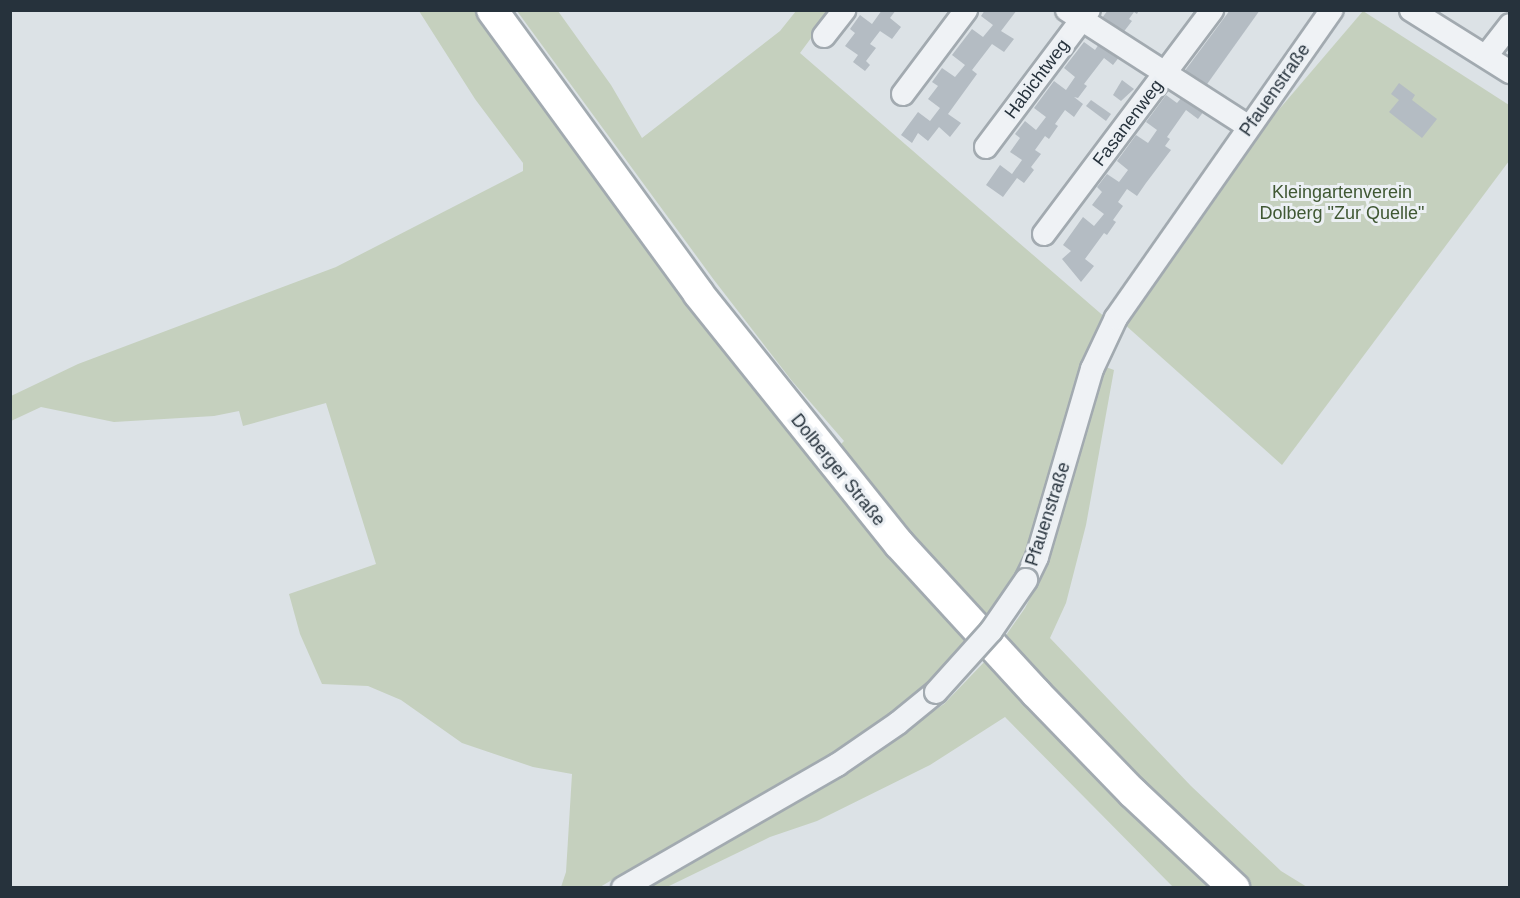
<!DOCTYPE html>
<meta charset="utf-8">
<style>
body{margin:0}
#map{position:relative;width:1520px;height:898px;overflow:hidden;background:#dce2e6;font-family:Helvetica,sans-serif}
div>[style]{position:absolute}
.green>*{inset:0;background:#c5d0be}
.building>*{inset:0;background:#b4bcc3}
.roads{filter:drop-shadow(2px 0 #a2aab0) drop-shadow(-2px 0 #a2aab0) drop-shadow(0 2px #a2aab0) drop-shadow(0 -2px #a2aab0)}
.minor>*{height:22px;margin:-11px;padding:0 11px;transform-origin:11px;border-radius:11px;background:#eff2f5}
.major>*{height:30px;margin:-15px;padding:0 15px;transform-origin:15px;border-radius:15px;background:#fff}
.bridges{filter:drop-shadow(2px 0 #a2aab0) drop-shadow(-2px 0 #a2aab0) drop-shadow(0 2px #a2aab0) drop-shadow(0 -2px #a2aab0)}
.minor-bridge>*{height:22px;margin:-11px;padding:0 11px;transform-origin:11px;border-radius:11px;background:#eff2f5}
span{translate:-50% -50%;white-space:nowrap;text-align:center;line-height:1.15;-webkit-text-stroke:6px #ecf0f4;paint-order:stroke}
.street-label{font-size:18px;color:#26323c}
.park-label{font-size:18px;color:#405834}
.frame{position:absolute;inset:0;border:12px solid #26323c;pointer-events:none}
</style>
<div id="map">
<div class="green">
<i style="clip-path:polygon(419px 11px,478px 11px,970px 641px,909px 709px,629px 877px,622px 874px,600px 887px,561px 887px,566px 872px,572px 774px,533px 767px,462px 743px,401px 700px,368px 686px,322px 684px,300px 634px,289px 594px,376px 564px,326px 403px,243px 426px,239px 411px,214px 416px,114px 422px,41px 407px,11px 421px,11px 396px,78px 364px,336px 267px,523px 171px,523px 163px,475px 99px)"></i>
<i style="clip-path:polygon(517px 11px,558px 11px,611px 85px,642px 138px,780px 31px,796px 11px,831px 11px,800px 53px,1107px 319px,1033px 548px,983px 621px,835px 450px,844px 441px,792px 381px,714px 280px)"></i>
<i style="clip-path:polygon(1363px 11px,1509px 105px,1509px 161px,1282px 465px,1123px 323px,1258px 134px)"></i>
<i style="clip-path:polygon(1103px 366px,1114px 370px,1086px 525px,1066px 603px,1050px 638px,1191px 786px,1281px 871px,1307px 887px,1248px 887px,1002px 641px,1025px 608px,1046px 566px,1097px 378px)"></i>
<i style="clip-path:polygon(988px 658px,1218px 887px,1173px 887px,1005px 717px,930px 765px,817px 821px,770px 837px,667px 887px,639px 888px,842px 772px,944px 704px)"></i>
</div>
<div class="building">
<i style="clip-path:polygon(882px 10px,896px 10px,890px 18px,901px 27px,892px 39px,880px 31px,870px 44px,876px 48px,866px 61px,870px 65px,865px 71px,853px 62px,858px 55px,845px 46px,855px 33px,850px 29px,860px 15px,872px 24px)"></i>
<i style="clip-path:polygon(985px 10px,1017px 10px,1001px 31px,1014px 39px,1004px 52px,992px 44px,972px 70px,977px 74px,948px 114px,961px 123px,950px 137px,939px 127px,928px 141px,918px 133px,912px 143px,901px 135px,918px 112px,930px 121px,940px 108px,928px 99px,938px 86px,932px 82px,942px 68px,955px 77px,965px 65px,952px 55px,972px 29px,983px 37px,993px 25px,981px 16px)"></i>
<i style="clip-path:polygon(1108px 10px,1139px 10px,1137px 14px,1134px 12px,1129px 19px,1132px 21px,1122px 34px,1102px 18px)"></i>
<i style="clip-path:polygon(1230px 10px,1260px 10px,1205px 87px,1184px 72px)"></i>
<i style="clip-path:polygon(1084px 42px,1095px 50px,1099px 44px,1120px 56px,1113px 65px,1104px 58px,1084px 84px,1087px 86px,1078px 98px,1074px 97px,1083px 104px,1074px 117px,1065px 110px,1055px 124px,1058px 126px,1049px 139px,1045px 136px,1035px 150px,1041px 154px,1031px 167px,1034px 170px,1024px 183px,1017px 178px,1003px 197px,986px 185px,1000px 165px,1012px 174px,1022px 160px,1010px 152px,1020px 138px,1015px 134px,1025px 121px,1036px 130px,1046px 117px,1034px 108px,1054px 81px,1066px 90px,1075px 77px,1064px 68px)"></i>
<i style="clip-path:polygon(1122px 80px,1134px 89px,1121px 101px,1113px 95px)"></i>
<i style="clip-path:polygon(1399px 83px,1415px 95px,1412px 100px,1437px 119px,1422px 138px,1389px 112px,1399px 100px,1391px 94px)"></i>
<i style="clip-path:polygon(1166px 95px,1177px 103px,1182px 97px,1204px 111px,1198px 119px,1186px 110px,1167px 137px,1170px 139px,1165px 146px,1171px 150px,1146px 183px,1137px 196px,1127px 189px,1118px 202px,1123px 206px,1113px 220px,1116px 222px,1107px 235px,1104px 233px,1085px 259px,1094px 266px,1081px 282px,1062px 259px,1071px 251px,1063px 245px,1083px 217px,1094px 226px,1104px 214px,1092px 205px,1102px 192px,1097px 187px,1107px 174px,1119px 182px,1128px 170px,1117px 161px,1136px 135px,1148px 143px,1157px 130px,1146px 122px)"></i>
<i style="clip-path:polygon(1091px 100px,1111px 114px,1106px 121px,1086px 106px)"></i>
</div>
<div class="roads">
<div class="minor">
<i style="left:1067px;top:10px;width:216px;rotate:32.7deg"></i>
<i style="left:1411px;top:10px;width:117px;rotate:32.1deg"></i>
<i style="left:824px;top:36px;width:33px;rotate:-52deg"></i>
<i style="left:1486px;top:56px;width:39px;rotate:-52deg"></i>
<i style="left:903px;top:94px;width:105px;rotate:-53.1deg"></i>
<i style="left:986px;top:147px;width:171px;rotate:-53.1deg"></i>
<i style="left:1044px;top:234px;width:280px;rotate:-53.1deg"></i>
<i style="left:1026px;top:580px;width:25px;rotate:-64deg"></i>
<i style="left:1037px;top:557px;width:196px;rotate:-73.7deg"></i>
<i style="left:1092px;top:369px;width:56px;rotate:-64.8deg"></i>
<i style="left:1116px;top:318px;width:376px;rotate:-55deg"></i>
<i style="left:623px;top:888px;width:247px;rotate:-29.9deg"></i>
<i style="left:837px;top:765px;width:74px;rotate:-34.5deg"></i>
<i style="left:898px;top:723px;width:49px;rotate:-39.2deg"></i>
</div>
<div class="major">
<i style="left:492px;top:10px;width:350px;rotate:53.9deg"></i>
<i style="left:698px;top:293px;width:322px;rotate:51.3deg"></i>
<i style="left:899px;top:544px;width:202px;rotate:47.4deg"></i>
<i style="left:1036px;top:693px;width:139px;rotate:45.9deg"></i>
<i style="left:1133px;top:793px;width:139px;rotate:43.2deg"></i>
</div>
</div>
<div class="bridges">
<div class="minor-bridge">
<i style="left:936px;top:692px;width:82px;rotate:-48deg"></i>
<i style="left:991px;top:631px;width:62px;rotate:-55.5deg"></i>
</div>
</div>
<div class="street-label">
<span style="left:1037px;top:79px;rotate:-53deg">Habichtweg</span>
<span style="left:1275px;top:90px;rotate:-55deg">Pfauenstraße</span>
<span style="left:1128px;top:123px;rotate:-53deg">Fasanenweg</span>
<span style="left:838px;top:470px;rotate:51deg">Dolberger Straße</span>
<span style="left:1048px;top:514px;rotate:-72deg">Pfauenstraße</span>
</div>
<div class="park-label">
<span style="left:1342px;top:203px">Kleingartenverein<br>Dolberg "Zur Quelle"</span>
</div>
<div class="frame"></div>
</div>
